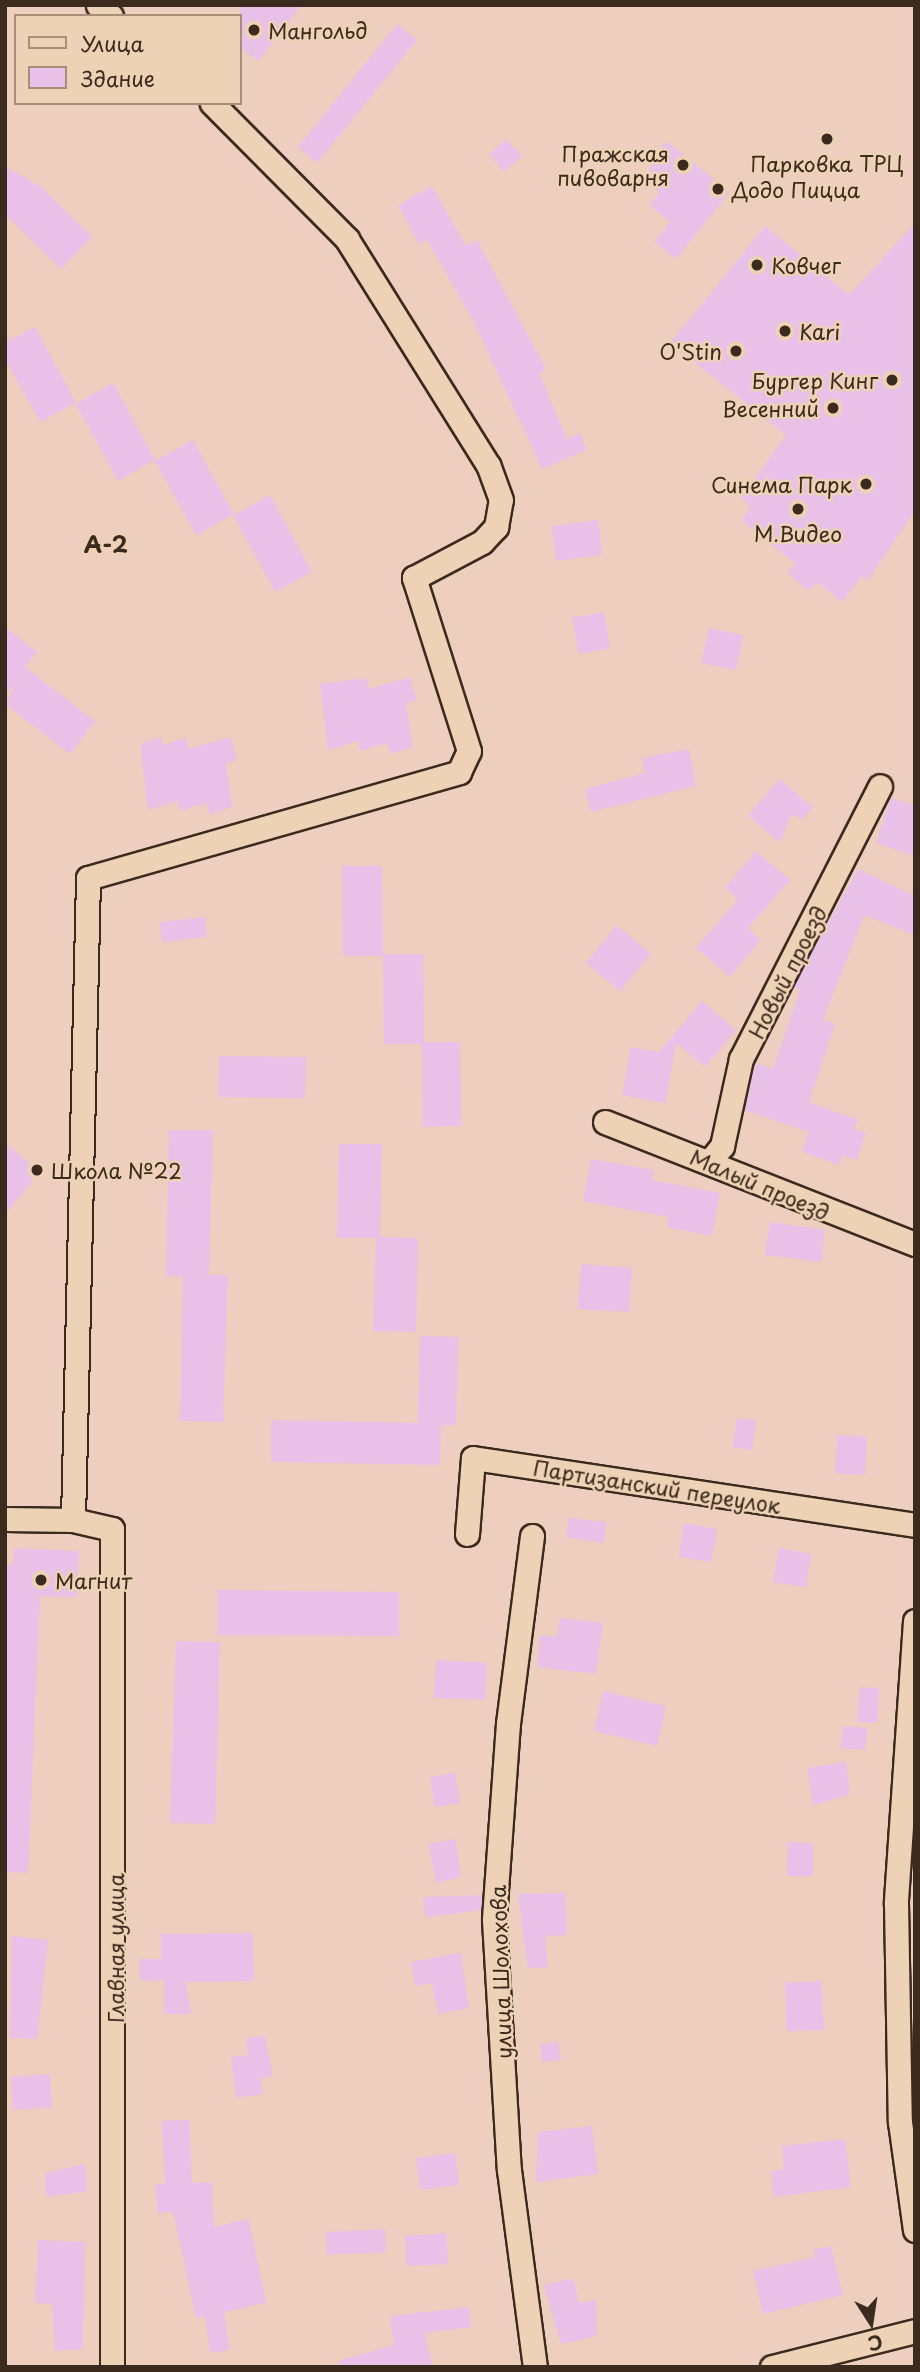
<!DOCTYPE html>
<meta charset="utf-8">
<style>
body{margin:0}
#map{position:relative;width:920px;height:2372px;overflow:hidden;background:#edcebf;font-family:"Playpen Sans",sans-serif}
div>[style]{position:absolute}
.building>*{inset:0;background:#e8c0e8}
.roads{filter:drop-shadow(2px 0 #3b2a1e) drop-shadow(-2px 0 #3b2a1e) drop-shadow(0 2px #3b2a1e) drop-shadow(0 -2px #3b2a1e)}
.minor>*{height:23px;margin:-11.5px;padding:0 11.5px;transform-origin:11.5px;border-radius:11.5px;background:#eed2b5}
.dots>*{width:19px;height:19px;translate:-50% -50%;box-sizing:border-box;border:4px solid #eed2b5;border-radius:50%}
span{translate:-50% -50%;white-space:nowrap;text-align:center;line-height:1.15;-webkit-text-stroke:5px #eed2b5;paint-order:stroke}
.poi-label{font-size:21px;color:#3b2a1e}
.left{translate:0 -50%;text-align:left}
.right{translate:-100% -50%;text-align:right}
.street-label{font-size:21px;color:#3b2a1e}
.neighbourhood-label{font-size:23px;color:#3b2a1e;font-weight:700}
.frame{position:absolute;inset:0;border:7px solid #3b2a1e;pointer-events:none}
.legend{position:absolute;left:14px;top:14px;width:228px;height:91px;box-sizing:border-box;background:#eed2b5;border:2px solid #a68f79;margin:0;padding:9px 12px;list-style:none;font-size:21px;color:#3b2a1e}
.legend li{display:flex;align-items:center;gap:14px;height:35px}
.legend b{width:35px;border:2px solid #a68f79}
.north{position:absolute;left:836px;top:2288px;width:70px;height:70px;-webkit-text-stroke:5px #eed2b5;paint-order:stroke;rotate:168deg;font-size:19px;font-weight:700;line-height:28px;text-align:center;color:#3b2a1e}
.north::after{content:'';display:block;margin:auto;width:24px;height:32px;background:#3b2a1e;clip-path:polygon(50% 0,100% 100%,50% 72%,0 100%)}
</style>
<div id="map">
<div class="building">
<i style="clip-path:polygon(240px 5px,302px 5px,258px 61px,240px 47px)"></i>
<i style="clip-path:polygon(397px 24px,417px 40px,317px 163px,298px 147px)"></i>
<i style="clip-path:polygon(506px 139px,522px 156px,504px 172px,489px 154px)"></i>
<i style="clip-path:polygon(666px 141px,730px 192px,676px 259px,654px 242px,670px 222px,649px 205px,660px 192px,648px 183px,652px 158px)"></i>
<i style="clip-path:polygon(5px 166px,41px 187px,92px 237px,61px 269px,5px 214px)"></i>
<i style="clip-path:polygon(432px 186px,466px 246px,477px 240px,546px 369px,539px 373px,567px 439px,580px 433px,587px 450px,542px 469px,474px 322px,427px 240px,419px 244px,398px 205px)"></i>
<i style="clip-path:polygon(915px 223px,915px 511px,868px 580px,862px 576px,842px 602px,817px 582px,809px 591px,787px 573px,795px 564px,741px 520px,751px 507px,741px 498px,786px 435px,670px 343px,765px 226px,849px 295px)"></i>
<i style="clip-path:polygon(35px 327px,76px 403px,40px 422px,5px 359px,5px 343px)"></i>
<i style="clip-path:polygon(113px 383px,155px 460px,118px 481px,76px 404px)"></i>
<i style="clip-path:polygon(193px 440px,234px 515px,270px 495px,312px 572px,275px 592px,233px 515px,196px 535px,155px 461px)"></i>
<i style="clip-path:polygon(598px 520px,602px 555px,556px 561px,552px 526px)"></i>
<i style="clip-path:polygon(604px 612px,610px 648px,579px 654px,572px 618px)"></i>
<i style="clip-path:polygon(5px 627px,37px 652px,25px 667px,95px 721px,70px 754px,5px 704px,15px 686px,5px 693px)"></i>
<i style="clip-path:polygon(709px 628px,743px 635px,736px 670px,701px 663px)"></i>
<i style="clip-path:polygon(410px 677px,417px 700px,406px 703px,412px 747px,390px 754px,387px 743px,361px 751px,357px 741px,328px 750px,320px 684px,366px 678px,369px 689px)"></i>
<i style="clip-path:polygon(161px 737px,163px 745px,186px 738px,189px 749px,230px 737px,237px 760px,226px 763px,232px 807px,210px 814px,206px 803px,180px 811px,177px 801px,148px 810px,140px 744px)"></i>
<i style="clip-path:polygon(689px 749px,696px 786px,591px 812px,585px 789px,645px 773px,642px 758px)"></i>
<i style="clip-path:polygon(779px 779px,813px 807px,803px 819px,791px 815px,780px 843px,748px 816px)"></i>
<i style="clip-path:polygon(891px 798px,915px 805px,915px 856px,876px 843px)"></i>
<i style="clip-path:polygon(756px 851px,790px 880px,748px 928px,761px 940px,730px 977px,696px 948px,738px 899px,725px 888px)"></i>
<i style="clip-path:polygon(342px 866px,382px 866px,383px 954px,423px 954px,424px 1042px,460px 1042px,461px 1126px,423px 1127px,422px 1044px,384px 1044px,383px 956px,343px 956px)"></i>
<i style="clip-path:polygon(858px 869px,915px 896px,915px 935px,864px 915px,823px 1020px,835px 1024px,809px 1102px,858px 1120px,854px 1129px,866px 1133px,856px 1160px,843px 1155px,839px 1165px,802px 1152px,809px 1132px,744px 1110px,756px 1063px,773px 1069px,800px 990px,793px 987px)"></i>
<i style="clip-path:polygon(205px 917px,207px 937px,162px 942px,160px 922px)"></i>
<i style="clip-path:polygon(617px 925px,651px 954px,620px 991px,586px 963px)"></i>
<i style="clip-path:polygon(702px 1001px,736px 1030px,705px 1067px,676px 1043px,665px 1103px,622px 1095px,631px 1047px,659px 1052px)"></i>
<i style="clip-path:polygon(219px 1056px,306px 1057px,305px 1098px,218px 1097px)"></i>
<i style="clip-path:polygon(169px 1130px,213px 1130px,209px 1275px,228px 1275px,223px 1422px,180px 1421px,183px 1276px,166px 1276px)"></i>
<i style="clip-path:polygon(5px 1143px,40px 1172px,5px 1214px)"></i>
<i style="clip-path:polygon(339px 1144px,382px 1144px,380px 1237px,418px 1238px,416px 1332px,373px 1331px,376px 1238px,337px 1238px)"></i>
<i style="clip-path:polygon(591px 1159px,654px 1170px,652px 1180px,720px 1193px,712px 1236px,667px 1227px,669px 1217px,583px 1201px)"></i>
<i style="clip-path:polygon(770px 1222px,825px 1230px,821px 1262px,765px 1255px)"></i>
<i style="clip-path:polygon(581px 1264px,632px 1268px,629px 1312px,578px 1309px)"></i>
<i style="clip-path:polygon(420px 1336px,458px 1337px,456px 1425px,441px 1425px,440px 1465px,271px 1462px,271px 1420px,418px 1423px)"></i>
<i style="clip-path:polygon(737px 1418px,756px 1421px,752px 1450px,733px 1447px)"></i>
<i style="clip-path:polygon(837px 1435px,867px 1437px,865px 1475px,835px 1473px)"></i>
<i style="clip-path:polygon(569px 1518px,606px 1522px,604px 1543px,566px 1537px)"></i>
<i style="clip-path:polygon(684px 1523px,717px 1529px,711px 1562px,679px 1557px)"></i>
<i style="clip-path:polygon(14px 1548px,79px 1551px,77px 1597px,40px 1596px,28px 1873px,5px 1872px,5px 1564px,13px 1564px)"></i>
<i style="clip-path:polygon(779px 1548px,811px 1554px,806px 1587px,773px 1582px)"></i>
<i style="clip-path:polygon(217px 1590px,399px 1592px,399px 1636px,217px 1635px)"></i>
<i style="clip-path:polygon(560px 1618px,603px 1623px,596px 1674px,537px 1667px,540px 1635px,557px 1637px)"></i>
<i style="clip-path:polygon(176px 1641px,220px 1642px,215px 1824px,170px 1823px)"></i>
<i style="clip-path:polygon(436px 1660px,487px 1663px,485px 1700px,434px 1698px)"></i>
<i style="clip-path:polygon(860px 1687px,879px 1688px,877px 1723px,857px 1722px)"></i>
<i style="clip-path:polygon(603px 1691px,666px 1706px,657px 1746px,594px 1731px)"></i>
<i style="clip-path:polygon(843px 1726px,868px 1728px,865px 1750px,841px 1748px)"></i>
<i style="clip-path:polygon(846px 1762px,850px 1794px,813px 1806px,807px 1768px)"></i>
<i style="clip-path:polygon(455px 1773px,460px 1803px,435px 1807px,430px 1777px)"></i>
<i style="clip-path:polygon(455px 1839px,461px 1877px,436px 1883px,429px 1844px)"></i>
<i style="clip-path:polygon(788px 1842px,813px 1843px,813px 1876px,787px 1876px)"></i>
<i style="clip-path:polygon(565px 1893px,567px 1935px,545px 1936px,548px 1967px,528px 1968px,518px 1894px)"></i>
<i style="clip-path:polygon(482px 1895px,481px 1910px,426px 1917px,423px 1897px)"></i>
<i style="clip-path:polygon(253px 1933px,254px 1981px,186px 1982px,191px 2014px,164px 2014px,164px 1981px,140px 1980px,139px 1959px,161px 1959px,161px 1934px)"></i>
<i style="clip-path:polygon(12px 1936px,48px 1940px,37px 2039px,10px 2038px)"></i>
<i style="clip-path:polygon(461px 1953px,469px 2008px,438px 2014px,432px 1983px,415px 1986px,411px 1962px)"></i>
<i style="clip-path:polygon(821px 1981px,824px 2030px,787px 2031px,785px 1983px)"></i>
<i style="clip-path:polygon(265px 2036px,273px 2076px,261px 2078px,263px 2094px,236px 2098px,231px 2057px,248px 2055px,246px 2038px)"></i>
<i style="clip-path:polygon(558px 2041px,561px 2060px,542px 2062px,540px 2045px)"></i>
<i style="clip-path:polygon(50px 2074px,52px 2107px,13px 2110px,11px 2077px)"></i>
<i style="clip-path:polygon(189px 2120px,192px 2183px,212px 2182px,214px 2227px,249px 2219px,266px 2303px,224px 2312px,229px 2350px,210px 2353px,205px 2316px,196px 2318px,173px 2212px,157px 2213px,156px 2184px,165px 2184px,162px 2121px)"></i>
<i style="clip-path:polygon(592px 2126px,598px 2174px,536px 2182px,538px 2132px)"></i>
<i style="clip-path:polygon(845px 2139px,851px 2187px,774px 2197px,771px 2171px,784px 2169px,782px 2146px)"></i>
<i style="clip-path:polygon(455px 2153px,459px 2185px,420px 2190px,416px 2158px)"></i>
<i style="clip-path:polygon(85px 2164px,87px 2191px,46px 2197px,45px 2173px)"></i>
<i style="clip-path:polygon(385px 2229px,386px 2252px,327px 2255px,326px 2232px)"></i>
<i style="clip-path:polygon(446px 2233px,448px 2264px,406px 2266px,405px 2236px)"></i>
<i style="clip-path:polygon(38px 2240px,85px 2242px,83px 2349px,55px 2351px,52px 2304px,35px 2303px)"></i>
<i style="clip-path:polygon(831px 2246px,843px 2295px,763px 2314px,753px 2271px,815px 2257px,813px 2250px)"></i>
<i style="clip-path:polygon(573px 2278px,579px 2303px,596px 2300px,597px 2336px,561px 2344px,544px 2285px)"></i>
<i style="clip-path:polygon(469px 2307px,471px 2327px,424px 2333px,433px 2367px,339px 2367px,338px 2361px,394px 2345px,390px 2316px)"></i>
</div>
<div class="roads">
<div class="minor">
<i style="left:98px;top:5px;width:17px;rotate:40deg"></i>
<i style="left:605px;top:1122px;width:333px;rotate:21.5deg"></i>
<i style="left:709px;top:1162px;width:21px;rotate:-51deg"></i>
<i style="left:722px;top:1146px;width:89px;rotate:-77.7deg"></i>
<i style="left:741px;top:1059px;width:306px;rotate:-63deg"></i>
<i style="left:5px;top:1519px;width:68px;rotate:0.8deg"></i>
<i style="left:73px;top:1520px;width:40px;rotate:13deg"></i>
<i style="left:112px;top:1529px;width:838px;rotate:90deg"></i>
<i style="left:73px;top:1520px;width:642px;rotate:-88.66deg"></i>
<i style="left:88px;top:878px;width:386px;rotate:-15.9deg"></i>
<i style="left:459px;top:772px;width:23px;rotate:-65deg"></i>
<i style="left:469px;top:751px;width:182px;rotate:-107.6deg"></i>
<i style="left:414px;top:578px;width:77px;rotate:-27.9deg"></i>
<i style="left:482px;top:542px;width:21px;rotate:-47deg"></i>
<i style="left:496px;top:527px;width:27px;rotate:-80deg"></i>
<i style="left:501px;top:500px;width:37px;rotate:-110deg"></i>
<i style="left:488px;top:465px;width:266px;rotate:-122deg"></i>
<i style="left:347px;top:239px;width:192px;rotate:-134.8deg"></i>
<i style="left:467px;top:1534px;width:76px;rotate:-85.5deg"></i>
<i style="left:473px;top:1458px;width:447px;rotate:8.6deg"></i>
<i style="left:532px;top:1536px;width:189px;rotate:97.3deg"></i>
<i style="left:508px;top:1723px;width:197px;rotate:94.1deg"></i>
<i style="left:494px;top:1920px;width:250px;rotate:86.6deg"></i>
<i style="left:509px;top:2170px;width:199px;rotate:82.5deg"></i>
<i style="left:915px;top:1621px;width:283px;rotate:93.9deg"></i>
<i style="left:896px;top:1903px;width:219px;rotate:89deg"></i>
<i style="left:900px;top:2122px;width:109px;rotate:82.1deg"></i>
<i style="left:772px;top:2367px;width:147px;rotate:-14.1deg"></i>
</div>
</div>
<div class="dots">
<i style="left:254px;top:30px;background:#3b2a1e"></i>
<i style="left:827px;top:139px;background:#3b2a1e"></i>
<i style="left:683px;top:165px;background:#3b2a1e"></i>
<i style="left:718px;top:189px;background:#3b2a1e"></i>
<i style="left:757px;top:265px;background:#3b2a1e"></i>
<i style="left:785px;top:331px;background:#3b2a1e"></i>
<i style="left:736px;top:351px;background:#3b2a1e"></i>
<i style="left:892px;top:380px;background:#3b2a1e"></i>
<i style="left:833px;top:408px;background:#3b2a1e"></i>
<i style="left:866px;top:484px;background:#3b2a1e"></i>
<i style="left:798px;top:509px;background:#3b2a1e"></i>
<i style="left:37px;top:1170px;background:#3b2a1e"></i>
<i style="left:41px;top:1580px;background:#3b2a1e"></i>
</div>
<div class="poi-label">
<span class="left" style="left:268px;top:30px">Мангольд</span>
<span class="right" style="left:669px;top:165px">Пражская<br>пивоварня</span>
<span style="left:827px;top:163px">Парковка ТРЦ</span>
<span class="left" style="left:732px;top:189px">Додо Пицца</span>
<span class="left" style="left:771px;top:265px">Ковчег</span>
<span class="left" style="left:799px;top:331px">Kari</span>
<span class="right" style="left:722px;top:351px">O'Stin</span>
<span class="right" style="left:878px;top:380px">Бургер Кинг</span>
<span class="right" style="left:819px;top:408px">Весенний</span>
<span class="right" style="left:852px;top:484px">Синема Парк</span>
<span style="left:798px;top:533px">М.Видео</span>
<span class="left" style="left:51px;top:1170px">Школа №22</span>
<span class="left" style="left:55px;top:1580px">Магнит</span>
</div>
<div class="street-label">
<span style="left:787px;top:972px;rotate:-63deg">Новый проезд</span>
<span style="left:760px;top:1184px;rotate:23deg">Малый проезд</span>
<span style="left:657px;top:1486px;rotate:9deg">Партизанский переулок</span>
<span style="left:115px;top:1948px;rotate:-90deg">Главная улица</span>
<span style="left:500px;top:1972px;rotate:-92deg">улица Шолохова</span>
</div>
<div class="neighbourhood-label">
<span style="left:106px;top:544px">А-2</span>
</div>
<div class="frame"></div>
<ul class="legend">
<li><b style="height:9px;background:#eed2b5"></b>Улица</li>
<li><b style="height:19px;background:#e8c0e8"></b>Здание</li>
</ul>
<div class="north">С</div>
</div>
